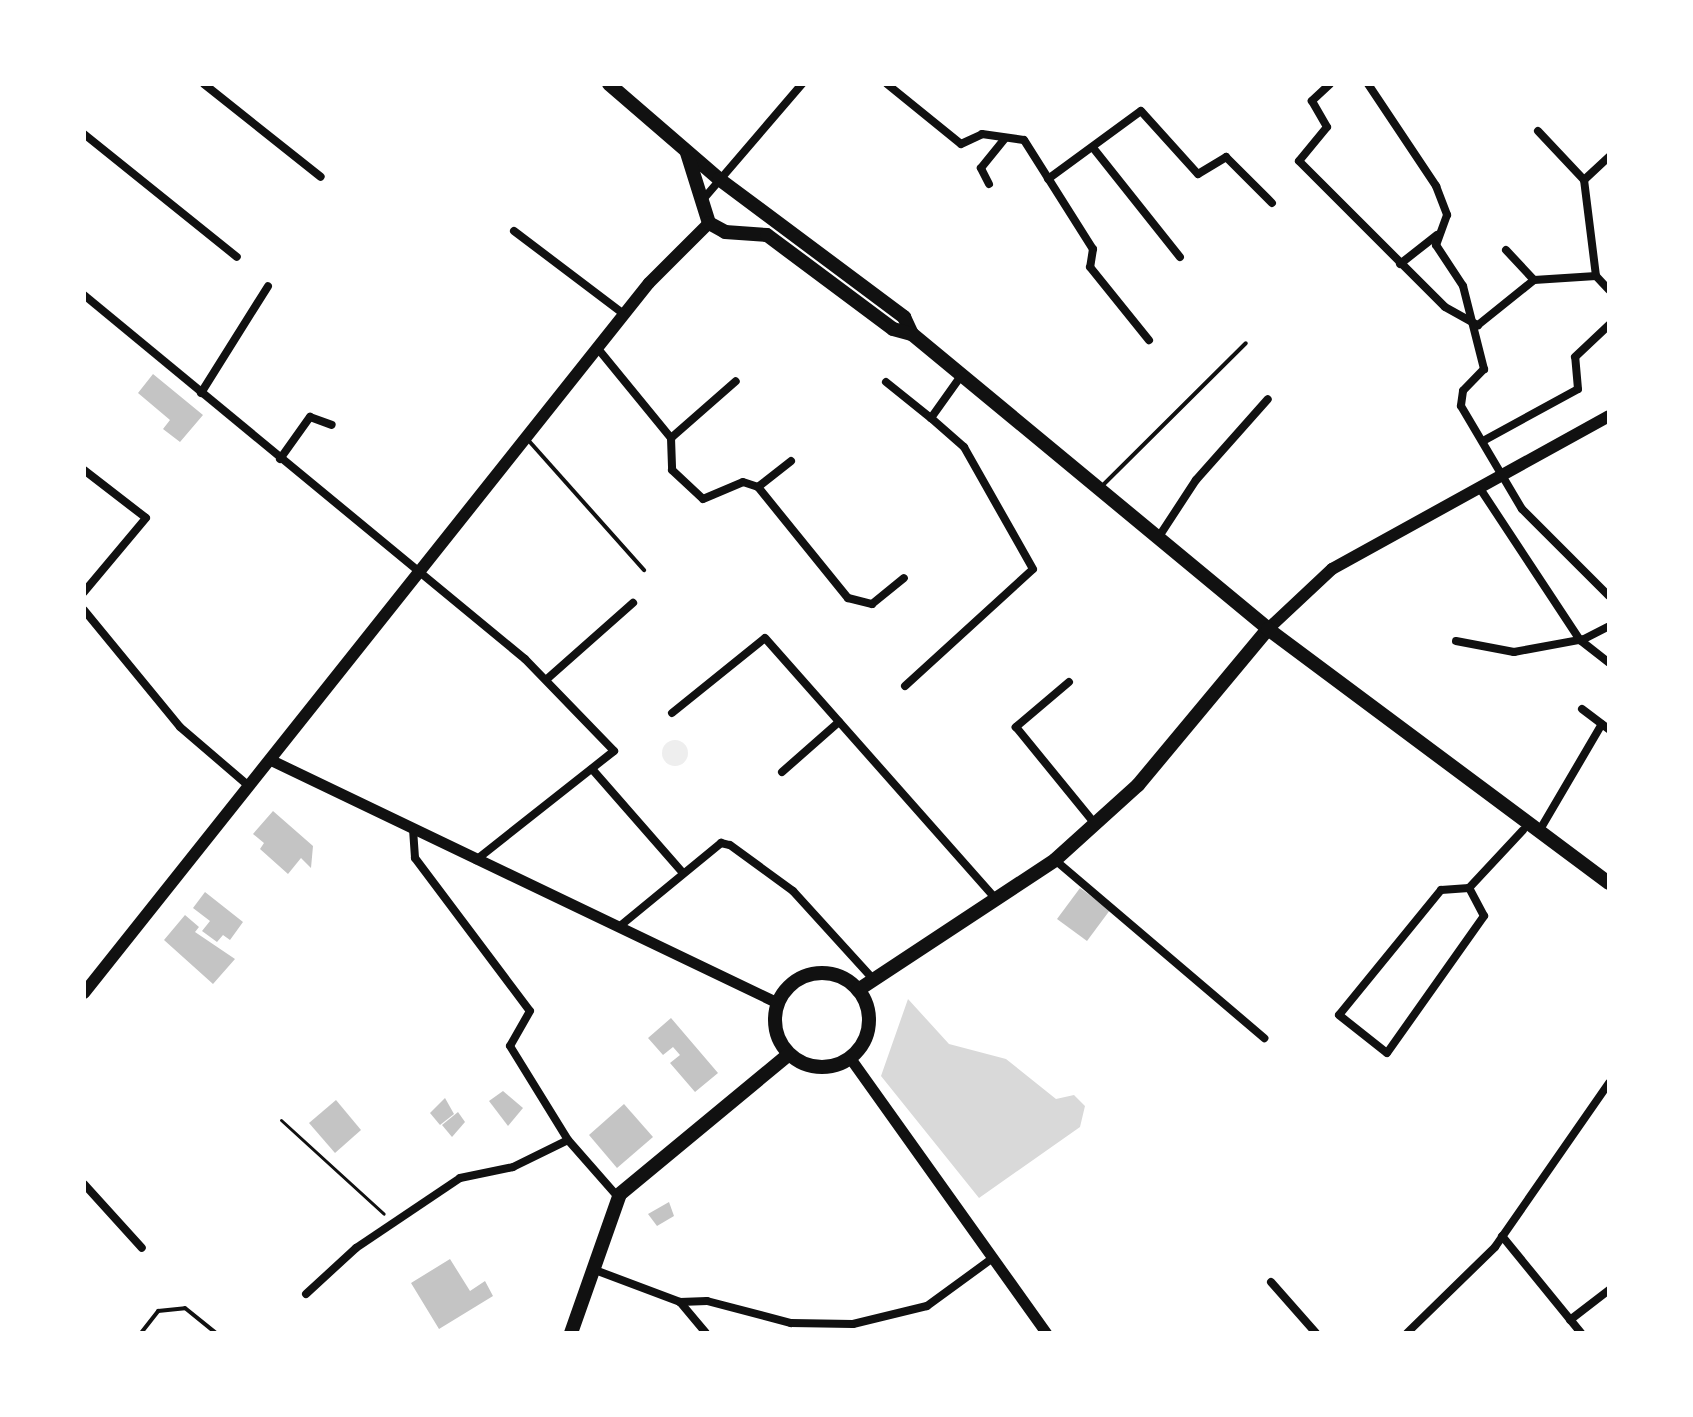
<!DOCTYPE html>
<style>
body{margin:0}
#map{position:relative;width:1693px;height:1417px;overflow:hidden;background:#fff;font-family:"Asap Condensed",sans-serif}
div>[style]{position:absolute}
.green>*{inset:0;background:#eee}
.round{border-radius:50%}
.water>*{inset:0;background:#d9d9d9}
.building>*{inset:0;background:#c4c4c4}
.path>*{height:3px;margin:-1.5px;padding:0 1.5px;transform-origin:1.5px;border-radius:1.5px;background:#111}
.service>*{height:4px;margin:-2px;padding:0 2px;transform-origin:2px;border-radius:2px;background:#111}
.minor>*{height:8px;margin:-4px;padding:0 4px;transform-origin:4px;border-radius:4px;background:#111}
.tertiary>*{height:11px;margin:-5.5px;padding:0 5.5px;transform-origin:5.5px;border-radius:5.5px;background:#111}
.secondary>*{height:12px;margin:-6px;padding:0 6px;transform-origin:6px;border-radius:6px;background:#111}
.primary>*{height:14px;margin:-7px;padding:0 7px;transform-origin:7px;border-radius:7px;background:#111}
.primary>.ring{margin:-7px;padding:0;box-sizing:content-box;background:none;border:14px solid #111;border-radius:50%}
.trunk>*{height:14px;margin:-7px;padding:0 7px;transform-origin:7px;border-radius:7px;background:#111}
span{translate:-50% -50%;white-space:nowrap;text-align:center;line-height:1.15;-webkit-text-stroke:6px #fff;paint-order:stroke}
.frame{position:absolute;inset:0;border:86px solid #fff;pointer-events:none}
</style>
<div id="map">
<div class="green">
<i class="round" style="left:662px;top:740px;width:26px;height:26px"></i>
</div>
<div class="water">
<i style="clip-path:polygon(908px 999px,949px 1044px,1006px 1059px,1056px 1099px,1074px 1095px,1085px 1106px,1080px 1127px,979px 1198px,881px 1076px)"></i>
</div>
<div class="building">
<i style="clip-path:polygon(153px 374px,203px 415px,180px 442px,163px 429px,170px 420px,138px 393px)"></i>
<i style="clip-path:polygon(273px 811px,313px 846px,311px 868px,301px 858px,288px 874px,260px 849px,264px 843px,253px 834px)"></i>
<i style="clip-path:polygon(1080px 888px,1110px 910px,1087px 941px,1057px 919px)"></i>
<i style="clip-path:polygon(205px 892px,243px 922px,230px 940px,223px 935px,217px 942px,202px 931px,210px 921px,193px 908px)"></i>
<i style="clip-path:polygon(185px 915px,199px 927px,195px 932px,235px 959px,213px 984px,164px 940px)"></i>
<i style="clip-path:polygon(671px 1018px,718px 1073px,695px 1092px,670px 1063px,680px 1055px,673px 1047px,663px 1055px,648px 1038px)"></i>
<i style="clip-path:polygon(503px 1091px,523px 1108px,508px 1126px,489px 1101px)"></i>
<i style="clip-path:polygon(445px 1098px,454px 1114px,440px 1125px,430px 1113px)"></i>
<i style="clip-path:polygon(336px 1100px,361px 1130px,335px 1153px,309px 1123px)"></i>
<i style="clip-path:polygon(624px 1104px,653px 1137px,617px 1168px,589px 1135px)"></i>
<i style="clip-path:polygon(458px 1112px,465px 1122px,452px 1137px,442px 1125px)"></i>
<i style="clip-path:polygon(669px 1202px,674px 1216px,657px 1226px,648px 1214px)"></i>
<i style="clip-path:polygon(450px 1259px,470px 1291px,485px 1281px,493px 1296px,439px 1329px,411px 1283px)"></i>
</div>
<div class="path">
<i style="left:281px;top:1120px;width:139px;rotate:42.4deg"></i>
</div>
<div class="service">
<i style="left:529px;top:441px;width:173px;rotate:48.3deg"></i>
<i style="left:1101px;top:487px;width:204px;rotate:-44.8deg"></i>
<i style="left:141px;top:1333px;width:28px;rotate:-52deg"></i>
<i style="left:158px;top:1311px;width:27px;rotate:-6deg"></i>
<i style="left:185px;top:1308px;width:40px;rotate:39deg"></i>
</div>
<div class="minor">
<i style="left:204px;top:84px;width:149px;rotate:38.5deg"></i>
<i style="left:887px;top:84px;width:95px;rotate:39deg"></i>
<i style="left:961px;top:144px;width:23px;rotate:-25deg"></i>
<i style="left:982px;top:134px;width:42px;rotate:8.1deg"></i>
<i style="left:1024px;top:140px;width:129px;rotate:57.7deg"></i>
<i style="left:1093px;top:249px;width:18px;rotate:99deg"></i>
<i style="left:1090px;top:267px;width:94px;rotate:51.1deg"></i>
<i style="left:1330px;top:84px;width:25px;rotate:137deg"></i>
<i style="left:1312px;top:101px;width:30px;rotate:60deg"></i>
<i style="left:1327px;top:127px;width:44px;rotate:129.5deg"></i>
<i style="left:1299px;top:161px;width:206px;rotate:45deg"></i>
<i style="left:1445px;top:307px;width:38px;rotate:29deg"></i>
<i style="left:1478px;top:325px;width:72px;rotate:-38.8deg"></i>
<i style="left:1534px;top:280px;width:62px;rotate:-3.7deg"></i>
<i style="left:1596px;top:276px;width:19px;rotate:47deg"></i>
<i style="left:1368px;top:84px;width:123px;rotate:56.3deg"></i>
<i style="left:1436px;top:186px;width:31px;rotate:69deg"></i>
<i style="left:1447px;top:215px;width:32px;rotate:110deg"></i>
<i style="left:1436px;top:245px;width:49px;rotate:56.6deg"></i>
<i style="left:1463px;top:286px;width:86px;rotate:75.8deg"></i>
<i style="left:1484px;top:369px;width:30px;rotate:134deg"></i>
<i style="left:1463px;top:391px;width:15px;rotate:98deg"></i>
<i style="left:1461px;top:406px;width:120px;rotate:59.4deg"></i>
<i style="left:1522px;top:509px;width:123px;rotate:45deg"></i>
<i style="left:1538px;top:131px;width:67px;rotate:46.8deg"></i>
<i style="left:84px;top:134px;width:196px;rotate:38.8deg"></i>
<i style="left:1094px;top:149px;width:138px;rotate:51.5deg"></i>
<i style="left:1048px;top:179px;width:115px;rotate:-36.2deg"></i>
<i style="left:1141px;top:111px;width:85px;rotate:47.9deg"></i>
<i style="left:1198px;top:174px;width:33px;rotate:-31deg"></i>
<i style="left:1226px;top:157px;width:65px;rotate:45deg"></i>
<i style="left:989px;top:184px;width:18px;rotate:-117deg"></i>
<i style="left:981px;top:168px;width:38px;rotate:-51deg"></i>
<i style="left:706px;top:196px;width:148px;rotate:-49.4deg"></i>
<i style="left:514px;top:231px;width:139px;rotate:37.1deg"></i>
<i style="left:1506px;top:250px;width:41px;rotate:47deg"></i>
<i style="left:1400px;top:264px;width:47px;rotate:-38.1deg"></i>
<i style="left:1596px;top:276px;width:97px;rotate:-97.1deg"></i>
<i style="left:1584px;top:180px;width:34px;rotate:-43deg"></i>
<i style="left:84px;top:295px;width:572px;rotate:39.54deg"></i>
<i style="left:525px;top:659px;width:128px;rotate:45.9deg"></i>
<i style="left:614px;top:751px;width:176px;rotate:141.7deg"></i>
<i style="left:599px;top:350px;width:114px;rotate:50.7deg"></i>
<i style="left:671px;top:438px;width:86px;rotate:-41.2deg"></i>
<i style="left:886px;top:382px;width:58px;rotate:38.7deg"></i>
<i style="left:201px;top:393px;width:126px;rotate:-57.9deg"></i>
<i style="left:671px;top:438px;width:32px;rotate:88deg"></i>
<i style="left:672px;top:470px;width:42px;rotate:43.1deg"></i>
<i style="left:703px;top:499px;width:43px;rotate:-23deg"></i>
<i style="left:743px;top:482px;width:16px;rotate:18deg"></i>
<i style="left:758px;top:487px;width:42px;rotate:-38.2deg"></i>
<i style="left:1483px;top:441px;width:108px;rotate:-28.7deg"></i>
<i style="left:1578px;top:389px;width:32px;rotate:-95deg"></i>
<i style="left:1575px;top:357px;width:47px;rotate:-43.3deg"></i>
<i style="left:280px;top:459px;width:52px;rotate:-54.5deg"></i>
<i style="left:310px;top:417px;width:23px;rotate:20deg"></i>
<i style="left:84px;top:470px;width:78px;rotate:37.7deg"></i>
<i style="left:146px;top:518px;width:97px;rotate:130deg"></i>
<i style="left:758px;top:487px;width:143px;rotate:51deg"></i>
<i style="left:848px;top:598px;width:25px;rotate:14deg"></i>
<i style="left:872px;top:604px;width:41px;rotate:-39.1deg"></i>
<i style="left:1481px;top:490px;width:180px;rotate:56.6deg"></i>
<i style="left:1580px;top:640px;width:37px;rotate:38deg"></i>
<i style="left:1158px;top:538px;width:69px;rotate:-56.8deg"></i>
<i style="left:1196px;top:480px;width:108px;rotate:-48.4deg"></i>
<i style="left:84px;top:610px;width:151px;rotate:50.6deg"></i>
<i style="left:180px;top:727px;width:92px;rotate:40.6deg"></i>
<i style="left:1456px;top:641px;width:59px;rotate:10.7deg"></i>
<i style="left:1514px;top:652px;width:71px;rotate:-10.5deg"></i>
<i style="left:1584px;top:639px;width:28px;rotate:-27deg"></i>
<i style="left:547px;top:679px;width:115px;rotate:-41.5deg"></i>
<i style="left:1069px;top:682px;width:70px;rotate:139.7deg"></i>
<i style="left:1016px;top:727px;width:125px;rotate:50.8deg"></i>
<i style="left:905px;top:686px;width:173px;rotate:-42.4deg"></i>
<i style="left:1033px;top:569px;width:140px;rotate:-119.5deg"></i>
<i style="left:964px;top:447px;width:44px;rotate:-138.7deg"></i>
<i style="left:931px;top:418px;width:52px;rotate:-54.5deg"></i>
<i style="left:1582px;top:709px;width:34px;rotate:37deg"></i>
<i style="left:672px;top:713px;width:119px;rotate:-38.9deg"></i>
<i style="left:765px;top:638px;width:351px;rotate:48.5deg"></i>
<i style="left:592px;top:769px;width:138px;rotate:48.8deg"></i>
<i style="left:782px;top:772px;width:76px;rotate:-41.3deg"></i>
<i style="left:413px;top:829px;width:29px;rotate:86deg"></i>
<i style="left:415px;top:858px;width:191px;rotate:53.1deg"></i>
<i style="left:530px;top:1011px;width:40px;rotate:119.7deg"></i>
<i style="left:510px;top:1046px;width:110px;rotate:58.3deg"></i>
<i style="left:568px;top:1140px;width:76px;rotate:48.7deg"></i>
<i style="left:1538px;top:833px;width:126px;rotate:-59.6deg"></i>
<i style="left:1055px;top:860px;width:275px;rotate:40.4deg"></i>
<i style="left:1469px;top:888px;width:28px;rotate:176deg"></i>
<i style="left:1441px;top:890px;width:161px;rotate:129.2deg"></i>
<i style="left:1339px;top:1015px;width:61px;rotate:38.4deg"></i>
<i style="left:1387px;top:1053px;width:168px;rotate:-54.7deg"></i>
<i style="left:1484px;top:916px;width:32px;rotate:-118deg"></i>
<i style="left:1469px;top:888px;width:79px;rotate:-47deg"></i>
<i style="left:620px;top:926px;width:131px;rotate:-39.4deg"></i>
<i style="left:721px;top:843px;width:9px;rotate:13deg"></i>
<i style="left:730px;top:845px;width:78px;rotate:36.1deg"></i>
<i style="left:793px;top:891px;width:120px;rotate:47.7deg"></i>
<i style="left:84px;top:1184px;width:86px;rotate:47.8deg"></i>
<i style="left:1502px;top:1236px;width:125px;rotate:50.8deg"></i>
<i style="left:595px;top:1270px;width:91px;rotate:20.6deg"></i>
<i style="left:680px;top:1302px;width:40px;rotate:50deg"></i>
<i style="left:1271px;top:1282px;width:68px;rotate:48.6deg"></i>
<i style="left:306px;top:1294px;width:68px;rotate:-42.6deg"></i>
<i style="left:356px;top:1248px;width:125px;rotate:-33.9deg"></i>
<i style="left:460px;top:1178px;width:54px;rotate:-11.7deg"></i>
<i style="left:513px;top:1167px;width:61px;rotate:-26.1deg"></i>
<i style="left:680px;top:1302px;width:27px;rotate:-2deg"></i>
<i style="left:707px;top:1301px;width:87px;rotate:14.7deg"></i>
<i style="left:791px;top:1323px;width:62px;rotate:0.9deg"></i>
<i style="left:853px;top:1324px;width:76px;rotate:-13.7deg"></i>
<i style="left:927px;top:1306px;width:78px;rotate:-36.1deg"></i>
<i style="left:1570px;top:1320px;width:49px;rotate:-37.6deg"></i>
<i style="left:1407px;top:1333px;width:123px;rotate:-44.3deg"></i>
<i style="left:1495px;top:1247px;width:200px;rotate:-55.2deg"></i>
</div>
<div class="tertiary">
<i style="left:273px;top:761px;width:560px;rotate:25.6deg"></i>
<i style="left:850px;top:1058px;width:338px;rotate:54.5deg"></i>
</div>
<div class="secondary">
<i style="left:1268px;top:629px;width:88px;rotate:-43.2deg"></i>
<i style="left:1332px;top:569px;width:316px;rotate:-28.9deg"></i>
<i style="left:84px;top:993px;width:907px;rotate:-51.49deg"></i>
<i style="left:649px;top:283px;width:85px;rotate:-45deg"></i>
</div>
<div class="primary">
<i class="ring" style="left:775px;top:973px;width:80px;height:80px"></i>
<i style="left:858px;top:990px;width:236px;rotate:-33.4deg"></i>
<i style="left:1055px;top:860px;width:112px;rotate:-42.1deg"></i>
<i style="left:1138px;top:785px;width:203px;rotate:-50.2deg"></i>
<i style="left:571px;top:1333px;width:147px;rotate:-70.6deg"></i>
<i style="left:620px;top:1194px;width:219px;rotate:-39.6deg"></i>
</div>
<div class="trunk">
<i style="left:609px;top:84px;width:145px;rotate:40.8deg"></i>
<i style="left:719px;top:179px;width:231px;rotate:36.7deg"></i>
<i style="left:904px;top:317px;width:19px;rotate:65deg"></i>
<i style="left:912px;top:334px;width:462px;rotate:39.6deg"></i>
<i style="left:1268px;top:629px;width:425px;rotate:36.7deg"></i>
<i style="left:687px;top:153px;width:73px;rotate:72.6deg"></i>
<i style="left:709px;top:223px;width:18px;rotate:29deg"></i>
<i style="left:725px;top:232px;width:42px;rotate:4.1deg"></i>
<i style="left:767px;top:235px;width:157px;rotate:36.7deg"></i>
<i style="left:893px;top:329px;width:20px;rotate:15deg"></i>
</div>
<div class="frame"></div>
</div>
